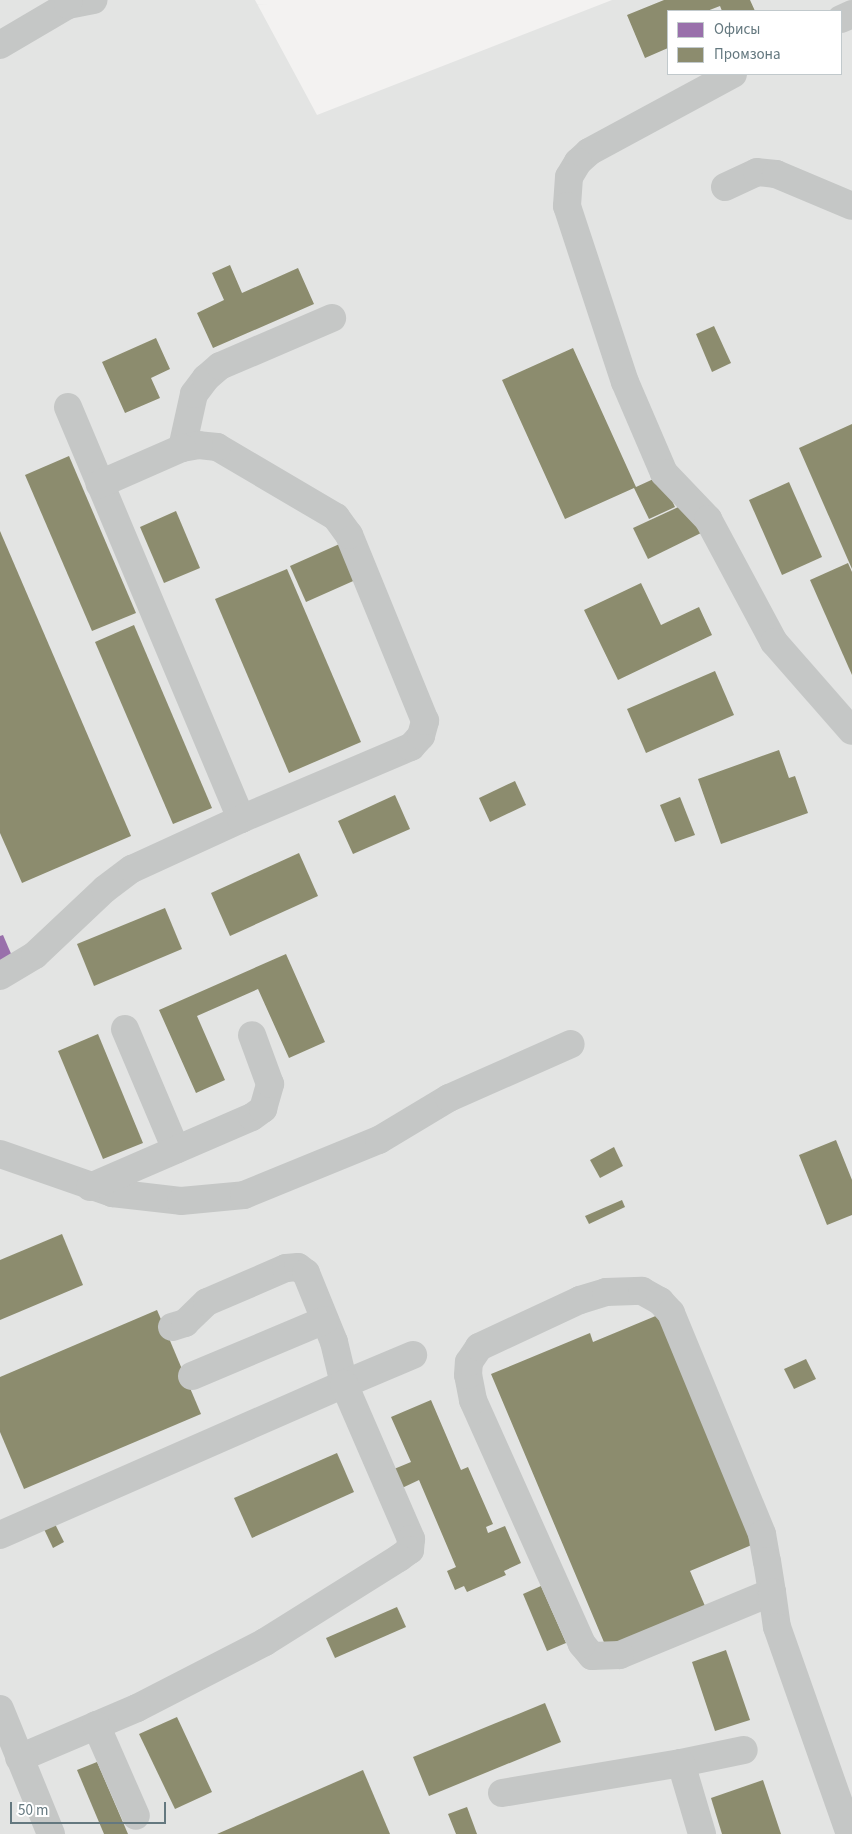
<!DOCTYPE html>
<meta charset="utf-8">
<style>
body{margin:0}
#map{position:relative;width:852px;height:1834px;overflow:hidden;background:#f3f2f1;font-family:"Source Sans 3",sans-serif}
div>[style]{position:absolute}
.built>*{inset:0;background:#e3e4e3}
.offices>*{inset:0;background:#9970ab}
.industry>*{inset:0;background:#8c8c6e}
.minor>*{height:28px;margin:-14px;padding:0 14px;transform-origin:14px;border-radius:14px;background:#c5c7c6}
span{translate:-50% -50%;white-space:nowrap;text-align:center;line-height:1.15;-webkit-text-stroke:5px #fff;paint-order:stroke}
.legend{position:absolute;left:667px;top:10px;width:175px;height:65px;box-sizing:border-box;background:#fff;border:1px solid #c1c9cc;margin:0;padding:6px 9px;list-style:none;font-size:15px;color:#64787f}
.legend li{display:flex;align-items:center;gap:10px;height:25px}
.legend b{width:25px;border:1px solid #c1c9cc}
.scale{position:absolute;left:10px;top:1802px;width:156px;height:22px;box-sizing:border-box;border:2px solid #64787f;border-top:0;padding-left:6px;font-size:15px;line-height:18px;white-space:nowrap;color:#64787f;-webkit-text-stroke:4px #fff;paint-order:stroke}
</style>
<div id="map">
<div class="built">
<i style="clip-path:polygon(evenodd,0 0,255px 0,317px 115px,612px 0,852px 0,852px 1834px,0 1834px,0 0,668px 11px,841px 11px,841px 74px,668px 74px,668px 11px)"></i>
</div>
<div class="offices">
<i style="clip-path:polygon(3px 935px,12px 956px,0 961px,0 936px)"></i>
</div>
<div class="industry">
<i style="clip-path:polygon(664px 0,750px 0,755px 11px,722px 11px,720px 6px,707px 11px,668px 11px,668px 48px,645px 58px,627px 15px)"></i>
<i style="clip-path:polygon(230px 265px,242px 293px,298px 268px,314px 304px,213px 348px,197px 313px,224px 300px,212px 273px)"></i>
<i style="clip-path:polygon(714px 326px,731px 363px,712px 372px,696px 334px)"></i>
<i style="clip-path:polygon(156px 338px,170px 369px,151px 378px,160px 398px,125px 413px,102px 362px)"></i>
<i style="clip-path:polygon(573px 348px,636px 487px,660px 476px,675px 507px,649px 519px,634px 488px,565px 519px,502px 380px)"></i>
<i style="clip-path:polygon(852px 424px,852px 569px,799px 448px)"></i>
<i style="clip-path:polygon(69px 456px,136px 613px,92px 631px,25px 475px)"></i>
<i style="clip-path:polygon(789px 482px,822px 557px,782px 575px,749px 500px)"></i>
<i style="clip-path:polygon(687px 503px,701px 533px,648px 559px,633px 528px)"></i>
<i style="clip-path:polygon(176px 511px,200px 568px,164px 583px,140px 527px)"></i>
<i style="clip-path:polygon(0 531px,131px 836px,22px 883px,0 833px)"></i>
<i style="clip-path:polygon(344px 542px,360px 578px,306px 602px,290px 566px)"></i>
<i style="clip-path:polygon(848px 563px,852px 572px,852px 675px,810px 580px)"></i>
<i style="clip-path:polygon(287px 569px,361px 742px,289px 773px,215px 599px)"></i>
<i style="clip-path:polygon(641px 583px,661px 625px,699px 607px,712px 635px,618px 680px,584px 610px)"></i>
<i style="clip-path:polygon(134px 625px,212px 808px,173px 824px,95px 642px)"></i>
<i style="clip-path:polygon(715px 671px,734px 715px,646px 753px,627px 709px)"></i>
<i style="clip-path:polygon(779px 750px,789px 778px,795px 776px,808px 813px,721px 844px,698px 779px)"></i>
<i style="clip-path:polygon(515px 781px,526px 805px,490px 822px,479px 798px)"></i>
<i style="clip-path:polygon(395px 795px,410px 829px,353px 854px,338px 821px)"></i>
<i style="clip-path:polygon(680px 797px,695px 835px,675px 842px,660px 805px)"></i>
<i style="clip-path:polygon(299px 853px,318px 896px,230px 936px,211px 893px)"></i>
<i style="clip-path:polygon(165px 908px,182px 949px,94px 986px,77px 944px)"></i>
<i style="clip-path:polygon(286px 954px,325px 1042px,289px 1058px,258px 989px,197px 1016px,225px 1080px,196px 1093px,159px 1010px)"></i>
<i style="clip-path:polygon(98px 1034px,143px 1143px,103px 1159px,58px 1051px)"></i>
<i style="clip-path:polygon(836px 1140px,852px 1180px,852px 1215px,827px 1225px,799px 1155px)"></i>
<i style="clip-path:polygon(614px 1147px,623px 1166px,600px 1178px,590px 1160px)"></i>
<i style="clip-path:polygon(622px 1200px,625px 1207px,589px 1224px,585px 1216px)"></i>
<i style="clip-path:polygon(62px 1234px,83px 1285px,0 1320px,0 1260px)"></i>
<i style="clip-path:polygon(157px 1310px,201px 1414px,24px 1489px,0 1432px,0 1377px)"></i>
<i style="clip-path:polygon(658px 1315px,754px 1544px,690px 1571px,705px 1606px,606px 1647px,491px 1374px,590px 1333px,593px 1342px)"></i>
<i style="clip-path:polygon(806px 1359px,816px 1379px,794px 1389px,784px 1369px)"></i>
<i style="clip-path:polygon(431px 1400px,461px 1470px,468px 1467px,493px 1524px,486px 1527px,488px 1533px,505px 1526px,521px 1563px,504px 1571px,506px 1575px,467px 1592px,464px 1586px,455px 1590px,447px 1571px,456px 1567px,419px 1480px,402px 1488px,394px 1469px,411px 1462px,391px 1417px)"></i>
<i style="clip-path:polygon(337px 1453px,354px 1492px,252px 1538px,234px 1498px)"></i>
<i style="clip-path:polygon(54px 1522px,64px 1542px,53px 1548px,43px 1527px)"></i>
<i style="clip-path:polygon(541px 1586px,566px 1643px,547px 1651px,523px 1594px)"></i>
<i style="clip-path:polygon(397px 1607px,406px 1627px,335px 1658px,326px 1638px)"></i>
<i style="clip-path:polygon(726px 1650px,750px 1720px,715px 1731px,692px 1662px)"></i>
<i style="clip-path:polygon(545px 1703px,561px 1742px,429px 1796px,413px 1757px)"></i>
<i style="clip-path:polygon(177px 1717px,212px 1792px,175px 1809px,139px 1734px)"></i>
<i style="clip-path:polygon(97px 1762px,128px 1834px,104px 1834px,77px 1770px)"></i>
<i style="clip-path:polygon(363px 1770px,390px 1834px,217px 1834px)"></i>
<i style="clip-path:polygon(763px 1780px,781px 1834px,722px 1834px,711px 1798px)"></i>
<i style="clip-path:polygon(467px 1807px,477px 1834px,456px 1834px,448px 1814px)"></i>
</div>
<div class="minor">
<i style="left:68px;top:5px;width:26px;rotate:-11deg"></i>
<i style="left:841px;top:19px;width:12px;rotate:-24deg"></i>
<i style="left:0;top:45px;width:79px;rotate:-30.5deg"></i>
<i style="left:68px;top:5px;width:5px;rotate:-79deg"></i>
<i style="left:733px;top:74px;width:164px;rotate:151.6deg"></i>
<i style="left:589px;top:152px;width:15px;rotate:138deg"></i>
<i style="left:578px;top:162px;width:17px;rotate:121deg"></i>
<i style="left:569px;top:177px;width:29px;rotate:94deg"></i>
<i style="left:567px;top:206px;width:185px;rotate:71.8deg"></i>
<i style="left:625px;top:382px;width:99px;rotate:66.8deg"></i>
<i style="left:664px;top:473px;width:64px;rotate:46.3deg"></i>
<i style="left:708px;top:519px;width:140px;rotate:61.8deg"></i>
<i style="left:774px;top:642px;width:118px;rotate:48.8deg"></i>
<i style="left:725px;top:187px;width:35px;rotate:-25deg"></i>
<i style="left:757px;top:172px;width:19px;rotate:6deg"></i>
<i style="left:776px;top:174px;width:82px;rotate:22.8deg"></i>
<i style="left:68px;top:407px;width:447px;rotate:67.2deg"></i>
<i style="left:182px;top:448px;width:55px;rotate:-77.5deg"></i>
<i style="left:194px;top:394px;width:20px;rotate:-53deg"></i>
<i style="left:206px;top:378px;width:18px;rotate:-41deg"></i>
<i style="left:220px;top:366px;width:122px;rotate:-23.2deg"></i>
<i style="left:0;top:976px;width:41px;rotate:-31deg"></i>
<i style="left:35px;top:955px;width:96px;rotate:-43.3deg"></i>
<i style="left:105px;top:889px;width:34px;rotate:-37deg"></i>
<i style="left:132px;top:869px;width:120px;rotate:-24.6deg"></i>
<i style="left:241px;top:819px;width:185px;rotate:-23deg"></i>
<i style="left:411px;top:747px;width:15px;rotate:-48deg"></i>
<i style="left:421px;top:736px;width:16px;rotate:-75deg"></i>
<i style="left:425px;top:721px;width:201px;rotate:-112.2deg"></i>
<i style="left:349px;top:535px;width:22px;rotate:-126deg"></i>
<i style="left:336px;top:517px;width:138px;rotate:-149.5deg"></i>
<i style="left:217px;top:447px;width:18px;rotate:-174deg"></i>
<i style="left:199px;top:445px;width:17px;rotate:170deg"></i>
<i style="left:182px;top:448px;width:90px;rotate:156.3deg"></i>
<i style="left:125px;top:1029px;width:131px;rotate:67.1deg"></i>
<i style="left:0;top:1154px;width:119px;rotate:19.2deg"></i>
<i style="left:112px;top:1193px;width:69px;rotate:6.6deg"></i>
<i style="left:181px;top:1201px;width:63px;rotate:-5.4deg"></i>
<i style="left:244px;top:1195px;width:146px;rotate:-22.2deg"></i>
<i style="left:379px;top:1140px;width:82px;rotate:-31deg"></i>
<i style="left:449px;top:1098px;width:133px;rotate:-23.9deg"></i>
<i style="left:90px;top:1187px;width:176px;rotate:-23.4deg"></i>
<i style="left:252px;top:1117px;width:14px;rotate:-36deg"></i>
<i style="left:263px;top:1109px;width:26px;rotate:-74deg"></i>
<i style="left:270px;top:1084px;width:52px;rotate:-110.2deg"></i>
<i style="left:172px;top:1327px;width:14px;rotate:-17deg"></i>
<i style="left:185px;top:1323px;width:30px;rotate:-44deg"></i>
<i style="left:207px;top:1302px;width:86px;rotate:-23.3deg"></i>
<i style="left:286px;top:1268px;width:12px;rotate:-5deg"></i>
<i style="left:298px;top:1267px;width:10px;rotate:37deg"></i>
<i style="left:306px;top:1273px;width:74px;rotate:67.9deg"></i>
<i style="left:334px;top:1342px;width:43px;rotate:76.6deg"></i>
<i style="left:344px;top:1384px;width:75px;rotate:-22.8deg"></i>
<i style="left:192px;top:1376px;width:144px;rotate:-22.8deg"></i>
<i style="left:0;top:1535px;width:376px;rotate:-23.7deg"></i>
<i style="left:344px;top:1384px;width:169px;rotate:66.6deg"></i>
<i style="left:411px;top:1539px;width:11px;rotate:95deg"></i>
<i style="left:410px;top:1550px;width:14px;rotate:144deg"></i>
<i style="left:399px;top:1558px;width:158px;rotate:147.9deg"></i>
<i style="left:265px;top:1642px;width:144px;rotate:152.7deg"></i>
<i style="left:137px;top:1708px;width:128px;rotate:157deg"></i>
<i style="left:772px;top:1592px;width:165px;rotate:157.5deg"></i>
<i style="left:620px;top:1655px;width:28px;rotate:178deg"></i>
<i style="left:592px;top:1656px;width:16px;rotate:-130deg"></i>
<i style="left:582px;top:1644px;width:267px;rotate:-114.1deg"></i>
<i style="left:473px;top:1400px;width:25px;rotate:-101deg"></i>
<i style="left:468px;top:1375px;width:13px;rotate:-86deg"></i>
<i style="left:469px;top:1362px;width:18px;rotate:-56deg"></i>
<i style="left:479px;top:1347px;width:111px;rotate:-25deg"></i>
<i style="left:580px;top:1300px;width:27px;rotate:-17deg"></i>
<i style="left:606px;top:1292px;width:36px;rotate:-2deg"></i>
<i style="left:642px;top:1291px;width:21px;rotate:29deg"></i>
<i style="left:660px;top:1301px;width:16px;rotate:47deg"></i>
<i style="left:671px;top:1313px;width:239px;rotate:67.6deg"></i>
<i style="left:762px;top:1534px;width:27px;rotate:80deg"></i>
<i style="left:767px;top:1561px;width:31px;rotate:81deg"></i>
<i style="left:772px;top:1592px;width:35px;rotate:82deg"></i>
<i style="left:777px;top:1627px;width:219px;rotate:70.6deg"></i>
<i style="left:0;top:1709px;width:135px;rotate:67.8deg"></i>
<i style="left:96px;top:1725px;width:99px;rotate:66.3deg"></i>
<i style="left:681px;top:1763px;width:64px;rotate:-11.7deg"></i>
<i style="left:502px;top:1793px;width:181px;rotate:-9.5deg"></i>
<i style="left:681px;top:1763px;width:74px;rotate:73.5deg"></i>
</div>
<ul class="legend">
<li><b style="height:14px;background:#9970ab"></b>Офисы</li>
<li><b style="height:14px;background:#8c8c6e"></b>Промзона</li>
</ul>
<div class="scale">50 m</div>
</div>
